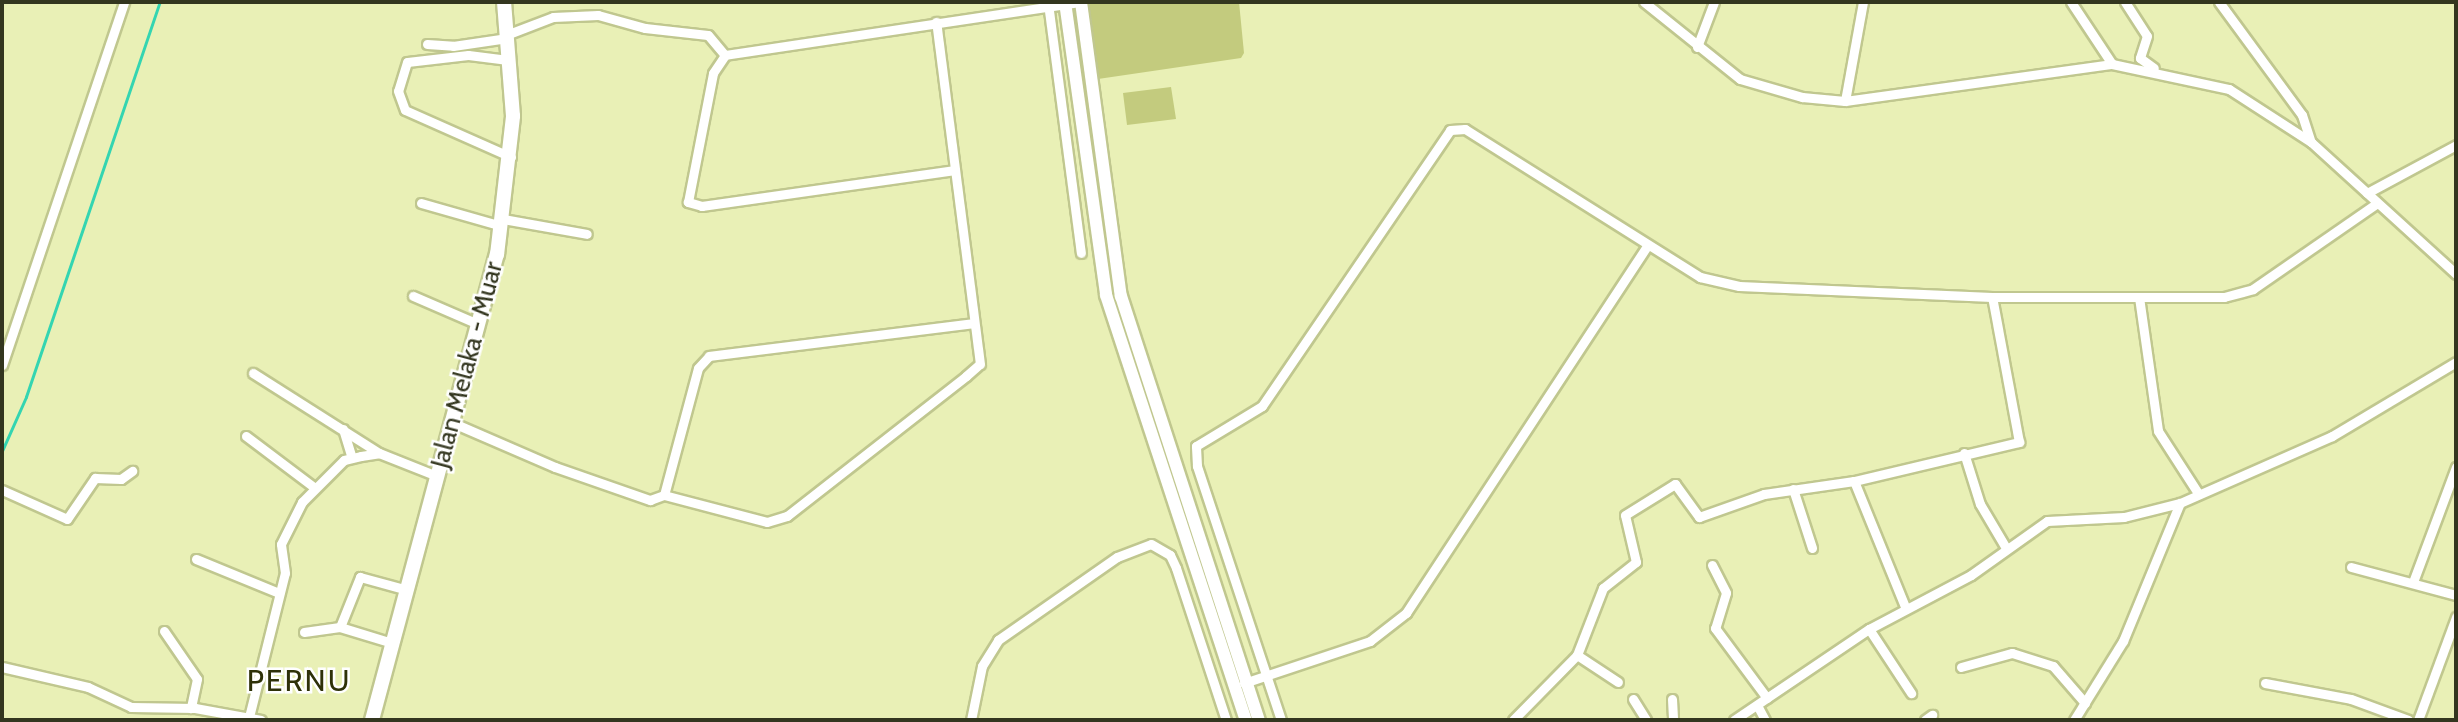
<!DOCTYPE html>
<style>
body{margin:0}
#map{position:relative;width:2458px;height:722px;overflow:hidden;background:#e9f0b6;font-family:Cabin,sans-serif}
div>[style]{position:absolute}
.green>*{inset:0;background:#c3cb7e}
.stream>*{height:2.5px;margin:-1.25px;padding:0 1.25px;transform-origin:1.25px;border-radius:1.25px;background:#34d5b1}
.roads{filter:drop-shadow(2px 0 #c0c78f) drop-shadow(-2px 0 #c0c78f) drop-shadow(0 2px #c0c78f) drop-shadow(0 -2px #c0c78f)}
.street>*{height:9px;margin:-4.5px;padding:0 4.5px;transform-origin:4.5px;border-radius:4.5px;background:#fff}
.secondary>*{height:12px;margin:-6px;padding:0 6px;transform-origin:6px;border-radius:6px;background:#fff}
.primary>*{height:14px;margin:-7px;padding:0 7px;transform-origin:7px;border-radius:7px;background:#fff}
span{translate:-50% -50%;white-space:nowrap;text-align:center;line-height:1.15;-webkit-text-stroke:5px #fff;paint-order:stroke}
.street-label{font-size:26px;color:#33361f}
.quarter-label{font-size:30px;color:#2e3108;letter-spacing:2px}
.frame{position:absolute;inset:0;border:4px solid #33361f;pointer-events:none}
</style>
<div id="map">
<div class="green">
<i style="clip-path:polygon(1089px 2px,1239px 2px,1244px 53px,1241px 58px,1098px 79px)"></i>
<i style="clip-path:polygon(1171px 87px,1176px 119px,1127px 125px,1123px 93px)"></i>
</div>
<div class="stream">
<i style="left:2px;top:451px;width:59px;rotate:-66deg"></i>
<i style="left:26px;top:397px;width:417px;rotate:-71.3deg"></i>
</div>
<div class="roads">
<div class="street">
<i style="left:1644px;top:2px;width:123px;rotate:38.7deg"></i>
<i style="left:1740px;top:79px;width:65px;rotate:16.2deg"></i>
<i style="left:1802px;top:97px;width:43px;rotate:5.3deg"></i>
<i style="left:1845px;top:101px;width:270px;rotate:-7.9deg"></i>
<i style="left:2112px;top:64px;width:120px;rotate:12.1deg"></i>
<i style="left:2229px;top:89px;width:98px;rotate:32.9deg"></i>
<i style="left:2311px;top:142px;width:196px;rotate:42.3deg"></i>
<i style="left:2071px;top:2px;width:74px;rotate:56.5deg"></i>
<i style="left:2125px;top:2px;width:40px;rotate:57.1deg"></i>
<i style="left:2147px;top:36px;width:23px;rotate:108deg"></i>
<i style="left:2140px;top:58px;width:17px;rotate:36deg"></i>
<i style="left:2219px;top:2px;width:140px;rotate:53.7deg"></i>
<i style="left:2302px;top:115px;width:28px;rotate:72deg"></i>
<i style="left:1048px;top:3px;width:252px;rotate:82.5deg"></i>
<i style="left:506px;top:35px;width:50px;rotate:-21deg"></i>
<i style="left:553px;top:17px;width:45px;rotate:-2.5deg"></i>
<i style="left:598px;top:15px;width:49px;rotate:15.5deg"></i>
<i style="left:645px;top:28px;width:63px;rotate:6.3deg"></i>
<i style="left:708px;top:35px;width:26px;rotate:50deg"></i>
<i style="left:427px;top:44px;width:26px;rotate:4deg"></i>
<i style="left:453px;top:46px;width:55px;rotate:-8.4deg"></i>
<i style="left:1697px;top:47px;width:48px;rotate:-69.3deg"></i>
<i style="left:508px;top:60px;width:40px;rotate:-172.9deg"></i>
<i style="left:468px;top:55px;width:61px;rotate:173.5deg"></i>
<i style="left:407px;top:62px;width:30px;rotate:107deg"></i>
<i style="left:398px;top:91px;width:20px;rotate:70deg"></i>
<i style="left:405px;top:110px;width:116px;rotate:23.9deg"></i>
<i style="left:1845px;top:101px;width:101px;rotate:-79.7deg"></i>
<i style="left:955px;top:170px;width:256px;rotate:171.9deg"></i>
<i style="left:702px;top:206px;width:15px;rotate:-164deg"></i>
<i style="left:688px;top:202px;width:131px;rotate:-79deg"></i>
<i style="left:713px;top:73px;width:22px;rotate:-56deg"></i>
<i style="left:725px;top:55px;width:359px;rotate:-8.5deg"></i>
<i style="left:2367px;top:193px;width:101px;rotate:-28.3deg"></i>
<i style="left:421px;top:203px;width:84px;rotate:15.9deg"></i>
<i style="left:503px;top:219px;width:85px;rotate:10.1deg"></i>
<i style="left:413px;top:296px;width:71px;rotate:23.3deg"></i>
<i style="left:2139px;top:297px;width:135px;rotate:81.9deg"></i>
<i style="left:2158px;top:431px;width:74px;rotate:57.2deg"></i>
<i style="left:2px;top:365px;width:383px;rotate:-71.4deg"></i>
<i style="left:253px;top:373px;width:149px;rotate:32.4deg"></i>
<i style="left:451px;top:422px;width:113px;rotate:23.4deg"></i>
<i style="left:555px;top:467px;width:101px;rotate:19.2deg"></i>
<i style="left:650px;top:500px;width:15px;rotate:-20deg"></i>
<i style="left:664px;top:495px;width:106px;rotate:14.7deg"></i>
<i style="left:767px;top:522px;width:21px;rotate:-17deg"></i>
<i style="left:787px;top:516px;width:227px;rotate:-38deg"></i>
<i style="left:966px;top:376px;width:18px;rotate:-41deg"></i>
<i style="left:980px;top:364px;width:345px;rotate:-97.3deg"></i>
<i style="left:343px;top:429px;width:30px;rotate:73deg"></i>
<i style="left:246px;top:436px;width:86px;rotate:37deg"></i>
<i style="left:1964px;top:453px;width:53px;rotate:72.6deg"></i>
<i style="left:1980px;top:504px;width:51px;rotate:59.4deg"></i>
<i style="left:1854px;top:481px;width:138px;rotate:67.9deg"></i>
<i style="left:1793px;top:489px;width:62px;rotate:72.1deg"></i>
<i style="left:2px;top:490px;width:71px;rotate:24deg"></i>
<i style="left:67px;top:519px;width:50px;rotate:-55.7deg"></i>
<i style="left:95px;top:478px;width:26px;rotate:2deg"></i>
<i style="left:121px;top:479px;width:14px;rotate:-36deg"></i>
<i style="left:664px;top:495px;width:131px;rotate:-75deg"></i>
<i style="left:698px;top:368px;width:16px;rotate:-47deg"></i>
<i style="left:709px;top:356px;width:267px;rotate:-7.1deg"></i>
<i style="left:196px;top:559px;width:90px;rotate:22.3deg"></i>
<i style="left:1712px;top:565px;width:31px;rotate:63deg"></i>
<i style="left:1726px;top:593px;width:37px;rotate:107deg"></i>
<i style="left:1715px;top:628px;width:87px;rotate:53.4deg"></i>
<i style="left:2351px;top:567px;width:109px;rotate:14.9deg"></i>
<i style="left:2413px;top:582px;width:123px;rotate:-69.5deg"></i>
<i style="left:1869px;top:629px;width:77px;rotate:56.7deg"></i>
<i style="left:164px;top:631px;width:58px;rotate:55.5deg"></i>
<i style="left:197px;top:679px;width:30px;rotate:102deg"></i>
<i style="left:304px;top:632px;width:36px;rotate:-8deg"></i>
<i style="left:389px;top:642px;width:51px;rotate:-163deg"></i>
<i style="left:340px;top:627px;width:54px;rotate:-68.2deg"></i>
<i style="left:360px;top:577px;width:46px;rotate:15.3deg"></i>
<i style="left:1577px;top:655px;width:49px;rotate:33.4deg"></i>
<i style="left:2px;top:667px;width:88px;rotate:13.1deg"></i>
<i style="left:88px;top:687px;width:47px;rotate:24.9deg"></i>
<i style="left:131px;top:707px;width:64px;rotate:0.9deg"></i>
<i style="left:195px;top:708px;width:67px;rotate:10.3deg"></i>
<i style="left:1961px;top:667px;width:53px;rotate:-15.4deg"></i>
<i style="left:2012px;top:653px;width:43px;rotate:17.6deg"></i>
<i style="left:2053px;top:666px;width:49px;rotate:49.1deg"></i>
<i style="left:1244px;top:683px;width:133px;rotate:-18.4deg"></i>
<i style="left:1370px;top:641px;width:46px;rotate:-37.9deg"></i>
<i style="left:1406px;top:613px;width:439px;rotate:-56.7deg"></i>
<i style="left:2265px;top:683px;width:87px;rotate:10.5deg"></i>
<i style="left:2351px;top:699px;width:61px;rotate:20.2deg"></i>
<i style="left:1633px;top:699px;width:25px;rotate:58deg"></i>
<i style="left:1672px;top:699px;width:21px;rotate:87deg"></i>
<i style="left:1757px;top:705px;width:17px;rotate:62deg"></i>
<i style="left:249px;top:717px;width:148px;rotate:-76deg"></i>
<i style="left:285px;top:573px;width:29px;rotate:-98deg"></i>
<i style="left:281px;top:544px;width:47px;rotate:-63.4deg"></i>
<i style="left:302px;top:502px;width:59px;rotate:-45deg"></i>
<i style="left:344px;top:460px;width:17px;rotate:-13deg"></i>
<i style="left:361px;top:456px;width:18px;rotate:-9deg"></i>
<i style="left:379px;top:453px;width:62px;rotate:21.6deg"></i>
<i style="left:971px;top:720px;width:55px;rotate:-78.5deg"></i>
<i style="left:982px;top:666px;width:31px;rotate:-58deg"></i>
<i style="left:998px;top:640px;width:145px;rotate:-34.9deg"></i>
<i style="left:1117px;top:557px;width:36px;rotate:-21deg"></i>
<i style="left:1151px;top:544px;width:22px;rotate:30deg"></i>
<i style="left:1170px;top:555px;width:14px;rotate:65deg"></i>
<i style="left:1176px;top:568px;width:160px;rotate:71.8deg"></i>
<i style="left:1281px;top:720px;width:268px;rotate:-108.3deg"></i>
<i style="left:1197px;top:466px;width:20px;rotate:-93deg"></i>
<i style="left:1196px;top:446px;width:77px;rotate:-31.2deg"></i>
<i style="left:1262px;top:406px;width:334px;rotate:-55.7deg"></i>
<i style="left:1450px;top:130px;width:15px;rotate:-4deg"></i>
<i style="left:1465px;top:129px;width:278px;rotate:32.2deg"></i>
<i style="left:1700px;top:277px;width:40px;rotate:13deg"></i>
<i style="left:1739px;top:286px;width:253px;rotate:2.5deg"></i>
<i style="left:1992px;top:297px;width:232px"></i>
<i style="left:2224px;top:297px;width:30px;rotate:-15deg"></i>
<i style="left:2253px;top:289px;width:151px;rotate:-34.7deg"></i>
<i style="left:1513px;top:720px;width:91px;rotate:-45.4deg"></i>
<i style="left:1577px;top:655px;width:72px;rotate:-68.8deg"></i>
<i style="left:1603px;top:588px;width:42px;rotate:-38.2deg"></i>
<i style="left:1636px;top:562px;width:48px;rotate:-103.2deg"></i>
<i style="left:1625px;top:515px;width:59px;rotate:-31.8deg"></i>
<i style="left:1675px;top:484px;width:41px;rotate:54deg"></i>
<i style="left:1699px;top:517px;width:69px;rotate:-19.5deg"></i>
<i style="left:1764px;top:494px;width:91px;rotate:-8.2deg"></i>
<i style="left:1854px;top:481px;width:170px;rotate:-13.3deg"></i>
<i style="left:2019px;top:442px;width:147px;rotate:-100.5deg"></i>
<i style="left:1734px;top:720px;width:163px;rotate:-34deg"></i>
<i style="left:1869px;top:629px;width:115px;rotate:-27.9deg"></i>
<i style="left:1971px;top:575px;width:93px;rotate:-35.4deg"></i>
<i style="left:2047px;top:521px;width:77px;rotate:-3deg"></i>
<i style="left:2124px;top:517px;width:58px;rotate:-14deg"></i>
<i style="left:2180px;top:503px;width:166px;rotate:-23.8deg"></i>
<i style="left:2332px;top:436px;width:144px;rotate:-30.8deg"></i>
<i style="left:1925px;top:720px;width:9px;rotate:-36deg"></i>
<i style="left:2074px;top:720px;width:93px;rotate:-58.2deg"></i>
<i style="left:2123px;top:641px;width:149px;rotate:-67.6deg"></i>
<i style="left:2418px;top:720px;width:110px;rotate:-69.7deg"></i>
</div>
<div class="secondary">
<i style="left:1065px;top:2px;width:296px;rotate:82deg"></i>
<i style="left:1106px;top:295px;width:447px;rotate:71.8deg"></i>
<i style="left:1081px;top:2px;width:297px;rotate:82.3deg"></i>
<i style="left:1121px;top:296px;width:446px;rotate:72deg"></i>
</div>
<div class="primary">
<i style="left:372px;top:720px;width:482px;rotate:-75deg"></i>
<i style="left:497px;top:255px;width:140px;rotate:-83.4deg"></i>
<i style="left:513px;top:116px;width:114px;rotate:-94.5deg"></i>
</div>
</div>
<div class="street-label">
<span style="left:467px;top:365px;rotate:-75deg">Jalan Melaka - Muar</span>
</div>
<div class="quarter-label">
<span style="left:299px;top:681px">PERNU</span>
</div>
<div class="frame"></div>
</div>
